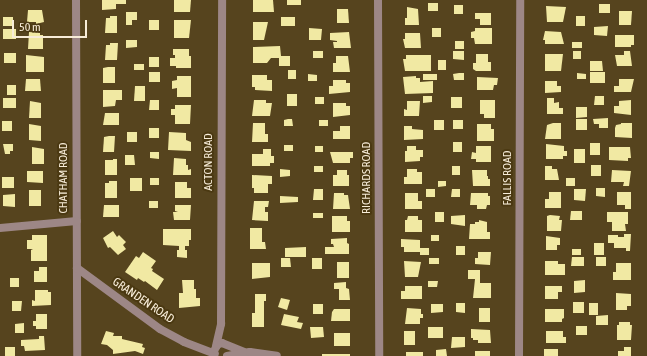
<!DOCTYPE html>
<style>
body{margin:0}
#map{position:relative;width:647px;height:356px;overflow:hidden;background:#56441e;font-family:"Asap Condensed",sans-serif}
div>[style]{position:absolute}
.building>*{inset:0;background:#f1e9a3}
.street>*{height:8px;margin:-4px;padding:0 4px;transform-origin:4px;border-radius:4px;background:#9d8786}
span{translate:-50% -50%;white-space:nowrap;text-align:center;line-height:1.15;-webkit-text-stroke:4px #4b3912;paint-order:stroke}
.street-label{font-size:12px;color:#f7ecd8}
.scale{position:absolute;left:12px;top:20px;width:75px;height:18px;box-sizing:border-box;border:2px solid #f7ecd8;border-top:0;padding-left:5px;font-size:12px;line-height:14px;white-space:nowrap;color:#f7ecd8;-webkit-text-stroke:3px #4b3912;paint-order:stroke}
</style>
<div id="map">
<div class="building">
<i style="clip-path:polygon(102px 0,126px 0,126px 4px,116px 4px,116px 9px,102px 10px)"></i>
<i style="clip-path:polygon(174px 0,191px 0,190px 12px,174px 12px)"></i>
<i style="clip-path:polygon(253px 0,273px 0,274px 12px,253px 12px)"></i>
<i style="clip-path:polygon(287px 0,301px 0,301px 5px,287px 5px)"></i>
<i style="clip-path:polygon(428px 3px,438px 3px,438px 11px,428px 11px)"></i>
<i style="clip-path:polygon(599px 4px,610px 4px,610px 13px,599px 13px)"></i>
<i style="clip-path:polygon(454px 5px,463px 5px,463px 14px,454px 14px)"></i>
<i style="clip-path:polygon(546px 6px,566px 7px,563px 22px,547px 22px)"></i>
<i style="clip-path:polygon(407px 7px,418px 9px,419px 25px,405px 25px,405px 18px,407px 18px)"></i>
<i style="clip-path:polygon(337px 9px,348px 9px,349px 23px,337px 23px)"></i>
<i style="clip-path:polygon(28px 10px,42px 10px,44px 22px,36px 24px,36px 22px,27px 22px)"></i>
<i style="clip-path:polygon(619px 11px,632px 11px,631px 25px,619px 25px)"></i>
<i style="clip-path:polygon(126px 12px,137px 12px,137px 20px,132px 20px,132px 25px,126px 25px)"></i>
<i style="clip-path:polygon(475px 13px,491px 13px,491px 25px,480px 25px,480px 19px,475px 19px)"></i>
<i style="clip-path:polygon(110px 16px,117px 16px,117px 33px,105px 33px,106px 18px,110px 18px)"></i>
<i style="clip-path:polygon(576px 16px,585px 16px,585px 26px,576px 26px)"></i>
<i style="clip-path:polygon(3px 17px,13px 17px,13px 26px,3px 26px)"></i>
<i style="clip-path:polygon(281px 17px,295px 17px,295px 26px,281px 26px)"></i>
<i style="clip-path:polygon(149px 20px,159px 20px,159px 30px,149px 30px)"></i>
<i style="clip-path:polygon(174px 20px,191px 20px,189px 38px,174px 38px)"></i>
<i style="clip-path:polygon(253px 22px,268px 22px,264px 40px,253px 40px)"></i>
<i style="clip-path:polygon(608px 26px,607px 36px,594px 35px,594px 27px)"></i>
<i style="clip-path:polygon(309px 28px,322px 29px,321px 40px,309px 40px)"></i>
<i style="clip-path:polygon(432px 28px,441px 28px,441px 37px,432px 37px)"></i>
<i style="clip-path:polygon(475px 28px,492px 28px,492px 44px,475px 44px,474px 38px,471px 38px,471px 32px,475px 31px)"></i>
<i style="clip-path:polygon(3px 29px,16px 29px,16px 39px,3px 39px)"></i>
<i style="clip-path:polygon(545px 31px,561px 32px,564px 44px,545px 44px,545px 40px,543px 40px)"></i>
<i style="clip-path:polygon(29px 32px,40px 33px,40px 35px,43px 35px,43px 49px,28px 49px)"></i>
<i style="clip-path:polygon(349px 32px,351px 48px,334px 48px,333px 42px,337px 42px,337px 41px,330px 40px,330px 33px)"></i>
<i style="clip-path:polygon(405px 33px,420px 33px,421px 48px,405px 48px,403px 39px,405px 39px)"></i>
<i style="clip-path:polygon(615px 35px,634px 35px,634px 45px,631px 45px,631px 47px,615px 47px)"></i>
<i style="clip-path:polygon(126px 40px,137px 40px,137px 47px,126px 48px)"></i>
<i style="clip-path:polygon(455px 41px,464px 41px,464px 49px,455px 49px)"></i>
<i style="clip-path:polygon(572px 42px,582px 42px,582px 48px,572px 48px)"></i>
<i style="clip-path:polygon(110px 43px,118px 43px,117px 60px,105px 60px,106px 45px,110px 45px)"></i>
<i style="clip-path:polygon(280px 46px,281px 56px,290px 56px,290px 66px,279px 66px,279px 58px,271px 58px,267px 63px,253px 63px,253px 47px)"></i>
<i style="clip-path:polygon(173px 49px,189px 49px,189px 56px,191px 56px,191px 68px,176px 68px,176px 66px,170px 66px,170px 58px,175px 58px,175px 55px,173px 55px)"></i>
<i style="clip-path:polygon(313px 51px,323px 51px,323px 58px,313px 58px)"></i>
<i style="clip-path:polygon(453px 51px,464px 51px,464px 60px,453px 59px)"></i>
<i style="clip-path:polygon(573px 51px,581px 51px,581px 59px,573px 59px)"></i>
<i style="clip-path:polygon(624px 51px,630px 51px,632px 66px,617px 66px,615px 55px,624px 55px)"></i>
<i style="clip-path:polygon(4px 53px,16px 53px,16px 63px,4px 63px)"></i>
<i style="clip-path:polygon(476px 54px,488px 54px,488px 62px,491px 62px,491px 71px,476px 71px,473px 69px,473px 63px,476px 63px)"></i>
<i style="clip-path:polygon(545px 54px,563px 54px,561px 71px,545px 71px)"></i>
<i style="clip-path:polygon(26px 55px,44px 57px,44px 72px,26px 72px)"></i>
<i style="clip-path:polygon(406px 55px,431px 55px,431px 71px,405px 71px,403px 59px,406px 59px)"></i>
<i style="clip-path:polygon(336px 56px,348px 56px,350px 72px,333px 72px,333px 63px,336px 63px)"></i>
<i style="clip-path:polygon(149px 57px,159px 57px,159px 67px,149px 67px)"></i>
<i style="clip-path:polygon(438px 60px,446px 60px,446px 70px,438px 70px)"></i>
<i style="clip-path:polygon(590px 61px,602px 61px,603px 71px,590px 71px)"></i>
<i style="clip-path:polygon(134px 64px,144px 64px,144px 70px,134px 70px)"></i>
<i style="clip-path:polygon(108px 67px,115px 67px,115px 83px,103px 83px,103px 68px)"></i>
<i style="clip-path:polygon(288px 70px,296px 70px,296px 79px,288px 79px)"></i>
<i style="clip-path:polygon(149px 72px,160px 72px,160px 82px,149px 82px)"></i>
<i style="clip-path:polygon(590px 72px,605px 72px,605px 83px,590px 83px)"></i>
<i style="clip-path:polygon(459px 73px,464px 73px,464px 80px,454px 80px,453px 74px)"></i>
<i style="clip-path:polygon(577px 73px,586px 74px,586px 79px,577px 79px)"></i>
<i style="clip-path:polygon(308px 74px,317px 75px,317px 81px,308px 81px)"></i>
<i style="clip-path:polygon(423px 74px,437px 74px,437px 80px,423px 80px)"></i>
<i style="clip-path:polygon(252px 75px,267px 75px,267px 80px,272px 80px,272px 91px,255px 90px,255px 87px,252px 87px)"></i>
<i style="clip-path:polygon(177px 76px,191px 76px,191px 97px,177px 97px,177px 88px,172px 89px,172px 81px,177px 80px)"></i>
<i style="clip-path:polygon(416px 76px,416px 78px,420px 78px,420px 82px,433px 81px,433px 93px,405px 94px,403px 77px)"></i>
<i style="clip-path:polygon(477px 77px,498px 78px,497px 85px,494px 85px,493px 90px,477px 90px)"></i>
<i style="clip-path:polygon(26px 79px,40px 79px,41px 91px,25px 91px)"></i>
<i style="clip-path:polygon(619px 79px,634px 79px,631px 92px,614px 92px,614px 86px,619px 86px)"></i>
<i style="clip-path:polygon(333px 80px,346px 80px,346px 83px,350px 83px,350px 92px,329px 94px,329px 86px,333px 86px)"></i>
<i style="clip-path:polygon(545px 81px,557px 81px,557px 86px,561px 86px,561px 92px,545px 93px)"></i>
<i style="clip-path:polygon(7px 85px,16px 85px,16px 95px,7px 95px)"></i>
<i style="clip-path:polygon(135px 86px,145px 86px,145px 101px,134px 101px)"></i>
<i style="clip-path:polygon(103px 90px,122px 90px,122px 100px,116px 100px,115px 106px,103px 107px)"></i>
<i style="clip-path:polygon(287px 94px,297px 94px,297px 106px,287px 106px)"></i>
<i style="clip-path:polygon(423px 96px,432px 96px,432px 102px,423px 103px)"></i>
<i style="clip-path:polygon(595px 96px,604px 96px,604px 105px,594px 105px)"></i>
<i style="clip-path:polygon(315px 97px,324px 97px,324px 104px,315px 104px)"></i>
<i style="clip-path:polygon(451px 97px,462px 97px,462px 108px,451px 108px)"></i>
<i style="clip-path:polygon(3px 98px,16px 98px,16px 108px,3px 108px)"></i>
<i style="clip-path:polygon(547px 98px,554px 98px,554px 103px,559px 102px,559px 108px,563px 108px,563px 114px,547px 114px)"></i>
<i style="clip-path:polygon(150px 100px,159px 100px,159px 110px,149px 110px)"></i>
<i style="clip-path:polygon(254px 100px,266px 100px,266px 103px,272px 103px,270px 116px,252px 116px)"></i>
<i style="clip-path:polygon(480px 100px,495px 100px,495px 118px,484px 118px,484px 114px,480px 114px)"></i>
<i style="clip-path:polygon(631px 100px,631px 115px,614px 113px,614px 106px,619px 106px,619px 101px)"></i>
<i style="clip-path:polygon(30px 101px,41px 103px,41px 118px,29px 118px)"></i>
<i style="clip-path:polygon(407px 101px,420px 101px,419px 116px,404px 116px,404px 109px,407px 110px)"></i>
<i style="clip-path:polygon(333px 103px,346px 103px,346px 106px,350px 106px,350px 115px,333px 117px)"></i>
<i style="clip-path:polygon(175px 105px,191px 105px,190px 124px,175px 124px,175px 115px,171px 115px,171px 109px,175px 109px)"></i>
<i style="clip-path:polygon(576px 107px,587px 107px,587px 117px,576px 118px)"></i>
<i style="clip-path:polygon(105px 113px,119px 113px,119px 125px,103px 125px)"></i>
<i style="clip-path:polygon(608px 118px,608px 128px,599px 128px,599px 124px,594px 124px,593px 119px)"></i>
<i style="clip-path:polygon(288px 119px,292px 119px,293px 126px,284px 126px,284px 120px)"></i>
<i style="clip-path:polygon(576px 119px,587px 119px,587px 130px,576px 130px)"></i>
<i style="clip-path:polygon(319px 120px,328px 120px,328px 126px,319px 126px)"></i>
<i style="clip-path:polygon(434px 120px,444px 120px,444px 130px,434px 130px)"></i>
<i style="clip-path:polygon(453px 120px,463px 120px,463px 129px,453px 129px)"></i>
<i style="clip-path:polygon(2px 121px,12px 121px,12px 131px,2px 131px)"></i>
<i style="clip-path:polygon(253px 123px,265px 123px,265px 134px,268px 134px,268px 142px,252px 142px)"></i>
<i style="clip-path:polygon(553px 123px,561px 123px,561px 139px,545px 139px,547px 125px)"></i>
<i style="clip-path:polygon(621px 123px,632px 123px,632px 138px,615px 137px,615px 128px,616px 125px,621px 124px)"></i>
<i style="clip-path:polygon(29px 124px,41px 126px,41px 141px,29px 140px)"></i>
<i style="clip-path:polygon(477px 124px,491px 124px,491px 129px,494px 129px,494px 141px,477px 141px)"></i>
<i style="clip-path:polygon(340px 126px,350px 126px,350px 139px,333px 139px,333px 131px,340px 131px)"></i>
<i style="clip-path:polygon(404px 126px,412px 126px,412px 129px,423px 130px,423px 139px,404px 140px)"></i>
<i style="clip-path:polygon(149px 128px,159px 128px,159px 138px,149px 138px)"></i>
<i style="clip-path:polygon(127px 132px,137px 132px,137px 142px,127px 142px)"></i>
<i style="clip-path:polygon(169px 132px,186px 133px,186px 140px,191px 142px,191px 151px,168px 150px)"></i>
<i style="clip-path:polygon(109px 136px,115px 136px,114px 152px,103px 152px,104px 137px)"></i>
<i style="clip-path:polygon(453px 142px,462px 142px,462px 152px,453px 152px)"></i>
<i style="clip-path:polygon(590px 143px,600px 143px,600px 155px,590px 155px)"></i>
<i style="clip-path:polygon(3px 144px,13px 144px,13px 151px,10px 151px,10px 154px,5px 154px)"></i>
<i style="clip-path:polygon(546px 144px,564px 146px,564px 151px,567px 151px,567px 156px,563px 156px,563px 159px,546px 159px)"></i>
<i style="clip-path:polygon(284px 145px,293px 145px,293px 151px,284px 151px)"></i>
<i style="clip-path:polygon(315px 146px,323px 146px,323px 152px,315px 152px)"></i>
<i style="clip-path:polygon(407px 146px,416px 146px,416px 150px,423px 150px,423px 157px,420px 157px,420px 161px,405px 162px,405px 151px,407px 151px)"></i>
<i style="clip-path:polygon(476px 146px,491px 146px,491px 162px,476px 162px,476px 159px,471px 159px,472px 152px,476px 153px)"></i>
<i style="clip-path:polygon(32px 147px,44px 149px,44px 164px,32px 164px)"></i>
<i style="clip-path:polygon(609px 147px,630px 147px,631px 158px,628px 158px,628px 161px,609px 160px)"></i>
<i style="clip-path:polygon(263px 149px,271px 149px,271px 156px,274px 156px,274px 163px,270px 163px,270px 166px,252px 166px,252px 154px,263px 154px)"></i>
<i style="clip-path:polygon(574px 149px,585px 149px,585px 163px,574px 163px)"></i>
<i style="clip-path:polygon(150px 152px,159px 152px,159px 159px,150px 158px)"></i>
<i style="clip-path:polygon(330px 152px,353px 152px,353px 158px,350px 158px,350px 163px,333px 163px)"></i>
<i style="clip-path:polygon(125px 155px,134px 155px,135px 165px,125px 165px)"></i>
<i style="clip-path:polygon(174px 158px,186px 159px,186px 165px,188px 165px,188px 170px,191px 169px,191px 175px,173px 175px)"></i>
<i style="clip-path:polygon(113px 159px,117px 159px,117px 175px,105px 175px,105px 160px,113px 160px)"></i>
<i style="clip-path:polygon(591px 165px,601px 165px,601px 176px,591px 176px)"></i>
<i style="clip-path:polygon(314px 166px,323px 166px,323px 172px,314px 172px)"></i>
<i style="clip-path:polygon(452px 166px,460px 166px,460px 175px,452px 175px)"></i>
<i style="clip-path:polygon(545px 166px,552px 166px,552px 169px,557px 169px,559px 180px,545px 180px)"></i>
<i style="clip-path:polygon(280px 169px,290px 170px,290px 176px,280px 177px)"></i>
<i style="clip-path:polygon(407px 169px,417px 169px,417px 172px,422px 172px,422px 184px,404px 184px,404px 177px,407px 177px)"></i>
<i style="clip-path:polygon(337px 170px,347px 170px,347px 175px,349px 175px,349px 186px,333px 186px,333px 175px,337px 175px)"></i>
<i style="clip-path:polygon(472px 170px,487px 170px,487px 176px,488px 176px,488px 179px,490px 179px,490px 186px,473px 186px)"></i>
<i style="clip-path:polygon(612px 170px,631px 171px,629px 186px,623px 186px,624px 182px,611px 182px)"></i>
<i style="clip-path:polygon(27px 171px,43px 171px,43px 183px,27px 182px)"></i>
<i style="clip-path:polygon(252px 175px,272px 176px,272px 184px,268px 184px,268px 193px,254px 193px,254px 188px,252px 188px)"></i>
<i style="clip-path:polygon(2px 177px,14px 177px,14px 188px,2px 188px)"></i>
<i style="clip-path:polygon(130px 178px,142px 178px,142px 191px,130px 191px)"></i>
<i style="clip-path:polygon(150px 178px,159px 178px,159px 185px,150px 185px)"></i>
<i style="clip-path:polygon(566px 178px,575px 178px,575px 186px,566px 186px)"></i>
<i style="clip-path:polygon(109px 181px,117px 181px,117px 198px,105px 198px,105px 183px,109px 183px)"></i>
<i style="clip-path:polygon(438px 181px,446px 181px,446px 186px,438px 187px)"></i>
<i style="clip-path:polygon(175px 182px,187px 182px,187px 188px,191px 188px,191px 198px,175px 198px)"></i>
<i style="clip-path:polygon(596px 188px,605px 188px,605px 197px,596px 196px)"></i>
<i style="clip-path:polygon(314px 189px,323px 189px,323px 200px,313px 200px)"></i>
<i style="clip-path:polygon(426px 189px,435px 189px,435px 197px,426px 197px)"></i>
<i style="clip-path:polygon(452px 189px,460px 189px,460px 197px,451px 197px)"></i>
<i style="clip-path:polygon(574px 189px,586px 189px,585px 201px,574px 200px)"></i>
<i style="clip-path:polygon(29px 190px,41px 190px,41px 206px,29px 206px)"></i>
<i style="clip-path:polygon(549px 192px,561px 192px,561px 208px,545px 208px,545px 199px,549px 199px)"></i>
<i style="clip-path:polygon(617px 192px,631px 192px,631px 209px,625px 209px,625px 205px,617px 205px)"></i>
<i style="clip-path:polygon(334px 193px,344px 193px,344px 195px,348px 195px,350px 209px,333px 209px)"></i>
<i style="clip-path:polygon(405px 193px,418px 193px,418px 201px,422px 201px,422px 209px,405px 209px)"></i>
<i style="clip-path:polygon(471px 193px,488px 193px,488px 196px,490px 196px,490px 205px,487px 205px,486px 209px,477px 209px,477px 205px,470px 205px)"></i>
<i style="clip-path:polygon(15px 194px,15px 207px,3px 206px,3px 195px)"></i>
<i style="clip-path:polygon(280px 196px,298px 197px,298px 202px,280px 203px)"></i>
<i style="clip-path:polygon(149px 201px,158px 201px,158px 208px,149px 208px)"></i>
<i style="clip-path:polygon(254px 201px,269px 201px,268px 207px,265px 207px,265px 212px,268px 212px,268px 221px,252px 220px)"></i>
<i style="clip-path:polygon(104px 205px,119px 205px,119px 217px,103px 217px)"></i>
<i style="clip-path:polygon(175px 205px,191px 205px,190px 220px,174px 220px,173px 212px,178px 212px,175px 211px)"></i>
<i style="clip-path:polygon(571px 211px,582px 211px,582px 220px,570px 220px)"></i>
<i style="clip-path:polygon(435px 212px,444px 212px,444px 222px,435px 222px)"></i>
<i style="clip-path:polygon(607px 212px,628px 212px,628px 224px,625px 224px,626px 231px,612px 231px,612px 222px,607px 222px)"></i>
<i style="clip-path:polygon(313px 213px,323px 213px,323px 218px,313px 218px)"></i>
<i style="clip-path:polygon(465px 215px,465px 226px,451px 224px,451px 216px)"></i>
<i style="clip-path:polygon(550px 215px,560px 216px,559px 220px,562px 220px,561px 231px,547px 231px,547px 216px)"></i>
<i style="clip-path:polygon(332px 216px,347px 216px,347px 221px,350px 221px,350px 232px,332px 232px)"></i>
<i style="clip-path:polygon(408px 216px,418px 216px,418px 220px,422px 220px,422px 232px,405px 232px,405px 220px,407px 220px)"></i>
<i style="clip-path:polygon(479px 220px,487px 222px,487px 232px,490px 232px,490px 239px,469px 239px,470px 224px,475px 224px,475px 222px,479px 222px)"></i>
<i style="clip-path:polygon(250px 228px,262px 228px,262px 242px,265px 242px,266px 249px,250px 249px)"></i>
<i style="clip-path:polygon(163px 229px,191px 229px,191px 240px,189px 240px,189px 246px,185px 246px,185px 250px,187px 250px,187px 258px,177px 257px,177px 250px,179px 250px,179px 246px,163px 245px)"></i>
<i style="clip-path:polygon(113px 231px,117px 237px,119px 235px,126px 242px,123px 245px,126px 249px,118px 255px,110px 247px,108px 248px,103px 238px)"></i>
<i style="clip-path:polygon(624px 234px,631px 234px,630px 251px,626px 251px,626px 248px,614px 248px,614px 243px,608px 243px,608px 235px,618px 235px,618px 237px,624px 237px)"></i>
<i style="clip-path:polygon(32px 235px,47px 235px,47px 261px,31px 261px,31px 250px,33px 249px,27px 249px,27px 240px,32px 240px)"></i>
<i style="clip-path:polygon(431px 235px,439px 235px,439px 241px,431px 241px)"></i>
<i style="clip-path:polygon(546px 236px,560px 238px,560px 245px,557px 245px,557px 250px,546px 250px)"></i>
<i style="clip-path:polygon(347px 238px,347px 243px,349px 244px,349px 254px,325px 254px,325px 247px,334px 247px,333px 244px,331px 244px,331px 239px)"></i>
<i style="clip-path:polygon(401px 239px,420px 240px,420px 248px,429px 248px,429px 255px,420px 255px,420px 252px,404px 252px,404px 247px,401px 247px)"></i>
<i style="clip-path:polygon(594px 243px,604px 243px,604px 255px,594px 255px)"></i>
<i style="clip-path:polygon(456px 246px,465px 246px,465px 255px,456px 255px)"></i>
<i style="clip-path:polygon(306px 247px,306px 257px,285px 257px,285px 248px)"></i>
<i style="clip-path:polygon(572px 249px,581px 249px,581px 255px,572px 255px)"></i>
<i style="clip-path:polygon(143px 252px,156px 261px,151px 268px,153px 269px,152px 271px,164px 279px,157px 290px,145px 281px,144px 282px,138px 278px,137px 280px,125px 272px,136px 256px,139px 258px)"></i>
<i style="clip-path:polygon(478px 252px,491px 252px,490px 265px,475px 264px,475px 258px,478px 258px)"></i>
<i style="clip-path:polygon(572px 257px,584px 257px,584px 266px,571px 266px)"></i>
<i style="clip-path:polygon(596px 257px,606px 257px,606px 266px,596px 266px)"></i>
<i style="clip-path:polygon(281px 258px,290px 258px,291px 267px,281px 267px)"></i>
<i style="clip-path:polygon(312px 258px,322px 258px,322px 269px,312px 269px)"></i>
<i style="clip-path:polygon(429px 258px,439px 258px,439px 264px,429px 264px)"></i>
<i style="clip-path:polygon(404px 261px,421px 262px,418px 277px,405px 277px)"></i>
<i style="clip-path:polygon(545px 261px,558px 261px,558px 264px,565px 264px,565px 275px,545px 275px)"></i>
<i style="clip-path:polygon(337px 262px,349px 262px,349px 278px,337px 278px)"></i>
<i style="clip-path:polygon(252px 263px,270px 263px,270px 277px,252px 279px)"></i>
<i style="clip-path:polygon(616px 263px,631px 263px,631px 280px,613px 280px,613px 272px,616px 272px)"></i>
<i style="clip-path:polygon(39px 267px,47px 267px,47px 282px,34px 282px,34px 271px,39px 271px)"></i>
<i style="clip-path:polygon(468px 270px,480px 270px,480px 283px,491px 283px,491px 298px,473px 298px,475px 279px,468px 279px)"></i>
<i style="clip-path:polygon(10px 278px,19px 278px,19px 287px,10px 287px)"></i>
<i style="clip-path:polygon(182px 280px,194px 280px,194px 289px,196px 289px,196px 298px,200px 298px,200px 306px,179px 308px,179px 293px,183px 293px)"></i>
<i style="clip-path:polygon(585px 280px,585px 292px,574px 293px,574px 281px)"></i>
<i style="clip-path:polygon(428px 281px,438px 281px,437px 287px,428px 287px)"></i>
<i style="clip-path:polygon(346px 282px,346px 288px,349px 289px,350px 300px,339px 300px,339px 289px,334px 289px,334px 283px)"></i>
<i style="clip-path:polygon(405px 286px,422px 286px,422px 299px,401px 299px,401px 291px,405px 291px)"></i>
<i style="clip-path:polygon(545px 286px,562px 286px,562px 292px,558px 292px,558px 299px,545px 299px)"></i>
<i style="clip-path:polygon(35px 290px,48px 290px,48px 292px,51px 292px,51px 305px,32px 306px,32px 300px,35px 301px)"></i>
<i style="clip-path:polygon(616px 293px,631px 294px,631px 306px,627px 306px,627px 310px,616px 310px)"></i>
<i style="clip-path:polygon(255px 294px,266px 294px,266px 301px,264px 301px,264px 327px,252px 327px,252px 313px,255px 313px)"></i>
<i style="clip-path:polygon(281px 298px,290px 300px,287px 310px,278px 307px)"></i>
<i style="clip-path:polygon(12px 301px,22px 301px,21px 311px,12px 311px)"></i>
<i style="clip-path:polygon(573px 302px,584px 302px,584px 313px,573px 313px)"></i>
<i style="clip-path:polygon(456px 303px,465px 303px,465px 313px,456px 312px)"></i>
<i style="clip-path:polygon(589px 303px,598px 303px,598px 315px,589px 315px)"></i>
<i style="clip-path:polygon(313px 304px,323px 304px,323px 314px,313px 314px)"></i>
<i style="clip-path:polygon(431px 304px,443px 304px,443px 312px,431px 313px)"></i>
<i style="clip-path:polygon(407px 308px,421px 309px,421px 314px,423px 314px,423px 318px,420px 318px,420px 324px,405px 324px)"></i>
<i style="clip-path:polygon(479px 308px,490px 308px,490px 322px,479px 322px)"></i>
<i style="clip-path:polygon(334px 309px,350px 309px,350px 321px,331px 321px,332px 312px)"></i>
<i style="clip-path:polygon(545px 309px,564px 309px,564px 318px,562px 319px,562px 322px,545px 322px)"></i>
<i style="clip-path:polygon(36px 314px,47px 314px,47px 329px,36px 329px,36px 326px,33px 326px,33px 321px,36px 321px)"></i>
<i style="clip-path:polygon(284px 314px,299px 317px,297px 322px,303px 323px,301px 329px,281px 325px)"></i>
<i style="clip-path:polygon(608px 315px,608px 325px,596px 325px,596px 316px)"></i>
<i style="clip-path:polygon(619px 322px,630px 322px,630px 325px,632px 325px,631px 340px,617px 340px,617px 325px,619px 325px)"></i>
<i style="clip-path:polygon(24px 323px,24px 333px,15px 333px,15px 324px)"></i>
<i style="clip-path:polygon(576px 326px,587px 326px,587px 335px,576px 335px)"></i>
<i style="clip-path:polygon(310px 327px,323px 327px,324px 337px,311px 338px)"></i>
<i style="clip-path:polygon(428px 327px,443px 327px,443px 338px,428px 338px)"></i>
<i style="clip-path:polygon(471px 329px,490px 330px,491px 343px,478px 343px,478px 340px,473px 340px,473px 338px,471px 338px)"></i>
<i style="clip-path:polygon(106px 331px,114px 333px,113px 336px,122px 336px,122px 339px,143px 344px,142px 347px,145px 348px,143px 354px,135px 351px,113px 354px,113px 350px,107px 345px,101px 344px)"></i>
<i style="clip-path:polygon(404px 331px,415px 331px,415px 345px,404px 345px)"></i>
<i style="clip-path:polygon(546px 331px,563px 331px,563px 337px,566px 337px,566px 343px,546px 343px)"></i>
<i style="clip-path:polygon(334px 333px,350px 333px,350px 346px,334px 346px)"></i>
<i style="clip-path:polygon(39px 336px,44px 336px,45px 350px,25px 351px,24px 346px,21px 346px,21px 340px,39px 339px)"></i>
<i style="clip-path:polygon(452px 337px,465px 337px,465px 347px,451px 348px)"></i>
<i style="clip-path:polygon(5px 347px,15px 347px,15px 356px,5px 356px)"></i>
<i style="clip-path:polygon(624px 347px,631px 347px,631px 356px,618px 356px,618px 351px,624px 351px)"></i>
<i style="clip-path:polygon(446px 349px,447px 356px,436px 356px,436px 350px)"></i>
<i style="clip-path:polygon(544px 349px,558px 349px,558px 356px,544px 356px)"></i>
<i style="clip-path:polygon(475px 351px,490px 351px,490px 356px,475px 356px)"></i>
<i style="clip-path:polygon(406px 352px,423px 352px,423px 356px,406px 356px)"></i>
<i style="clip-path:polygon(322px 354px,350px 354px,350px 356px,322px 356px)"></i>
</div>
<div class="street">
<i style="left:76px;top:0;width:356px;rotate:89.8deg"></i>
<i style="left:378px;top:0;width:356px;rotate:89.8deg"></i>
<i style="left:0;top:228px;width:77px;rotate:-5.2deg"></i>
<i style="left:77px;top:268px;width:103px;rotate:36.3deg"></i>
<i style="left:160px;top:329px;width:27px;rotate:28deg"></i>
<i style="left:184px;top:342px;width:33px;rotate:21deg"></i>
<i style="left:216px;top:346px;width:23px;rotate:-77deg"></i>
<i style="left:221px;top:324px;width:324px;rotate:-89.8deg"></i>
<i style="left:215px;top:349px;width:6px;rotate:-59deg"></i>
<i style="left:218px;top:344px;width:4px;rotate:-14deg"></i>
<i style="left:222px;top:343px;width:24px;rotate:22deg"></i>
<i style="left:227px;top:356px;width:23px;rotate:-10deg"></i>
<i style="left:250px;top:352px;width:27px;rotate:8deg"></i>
<i style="left:519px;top:356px;width:356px;rotate:-89.8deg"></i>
</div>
<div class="street-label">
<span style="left:209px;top:162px;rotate:-90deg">ACTON ROAD</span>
<span style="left:64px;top:178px;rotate:-90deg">CHATHAM ROAD</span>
<span style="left:367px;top:178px;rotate:-90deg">RICHARDS ROAD</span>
<span style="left:508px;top:178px;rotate:-90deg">FALLIS ROAD</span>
<span style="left:143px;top:301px;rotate:34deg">GRANDEN ROAD</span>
</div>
<div class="scale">50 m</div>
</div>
